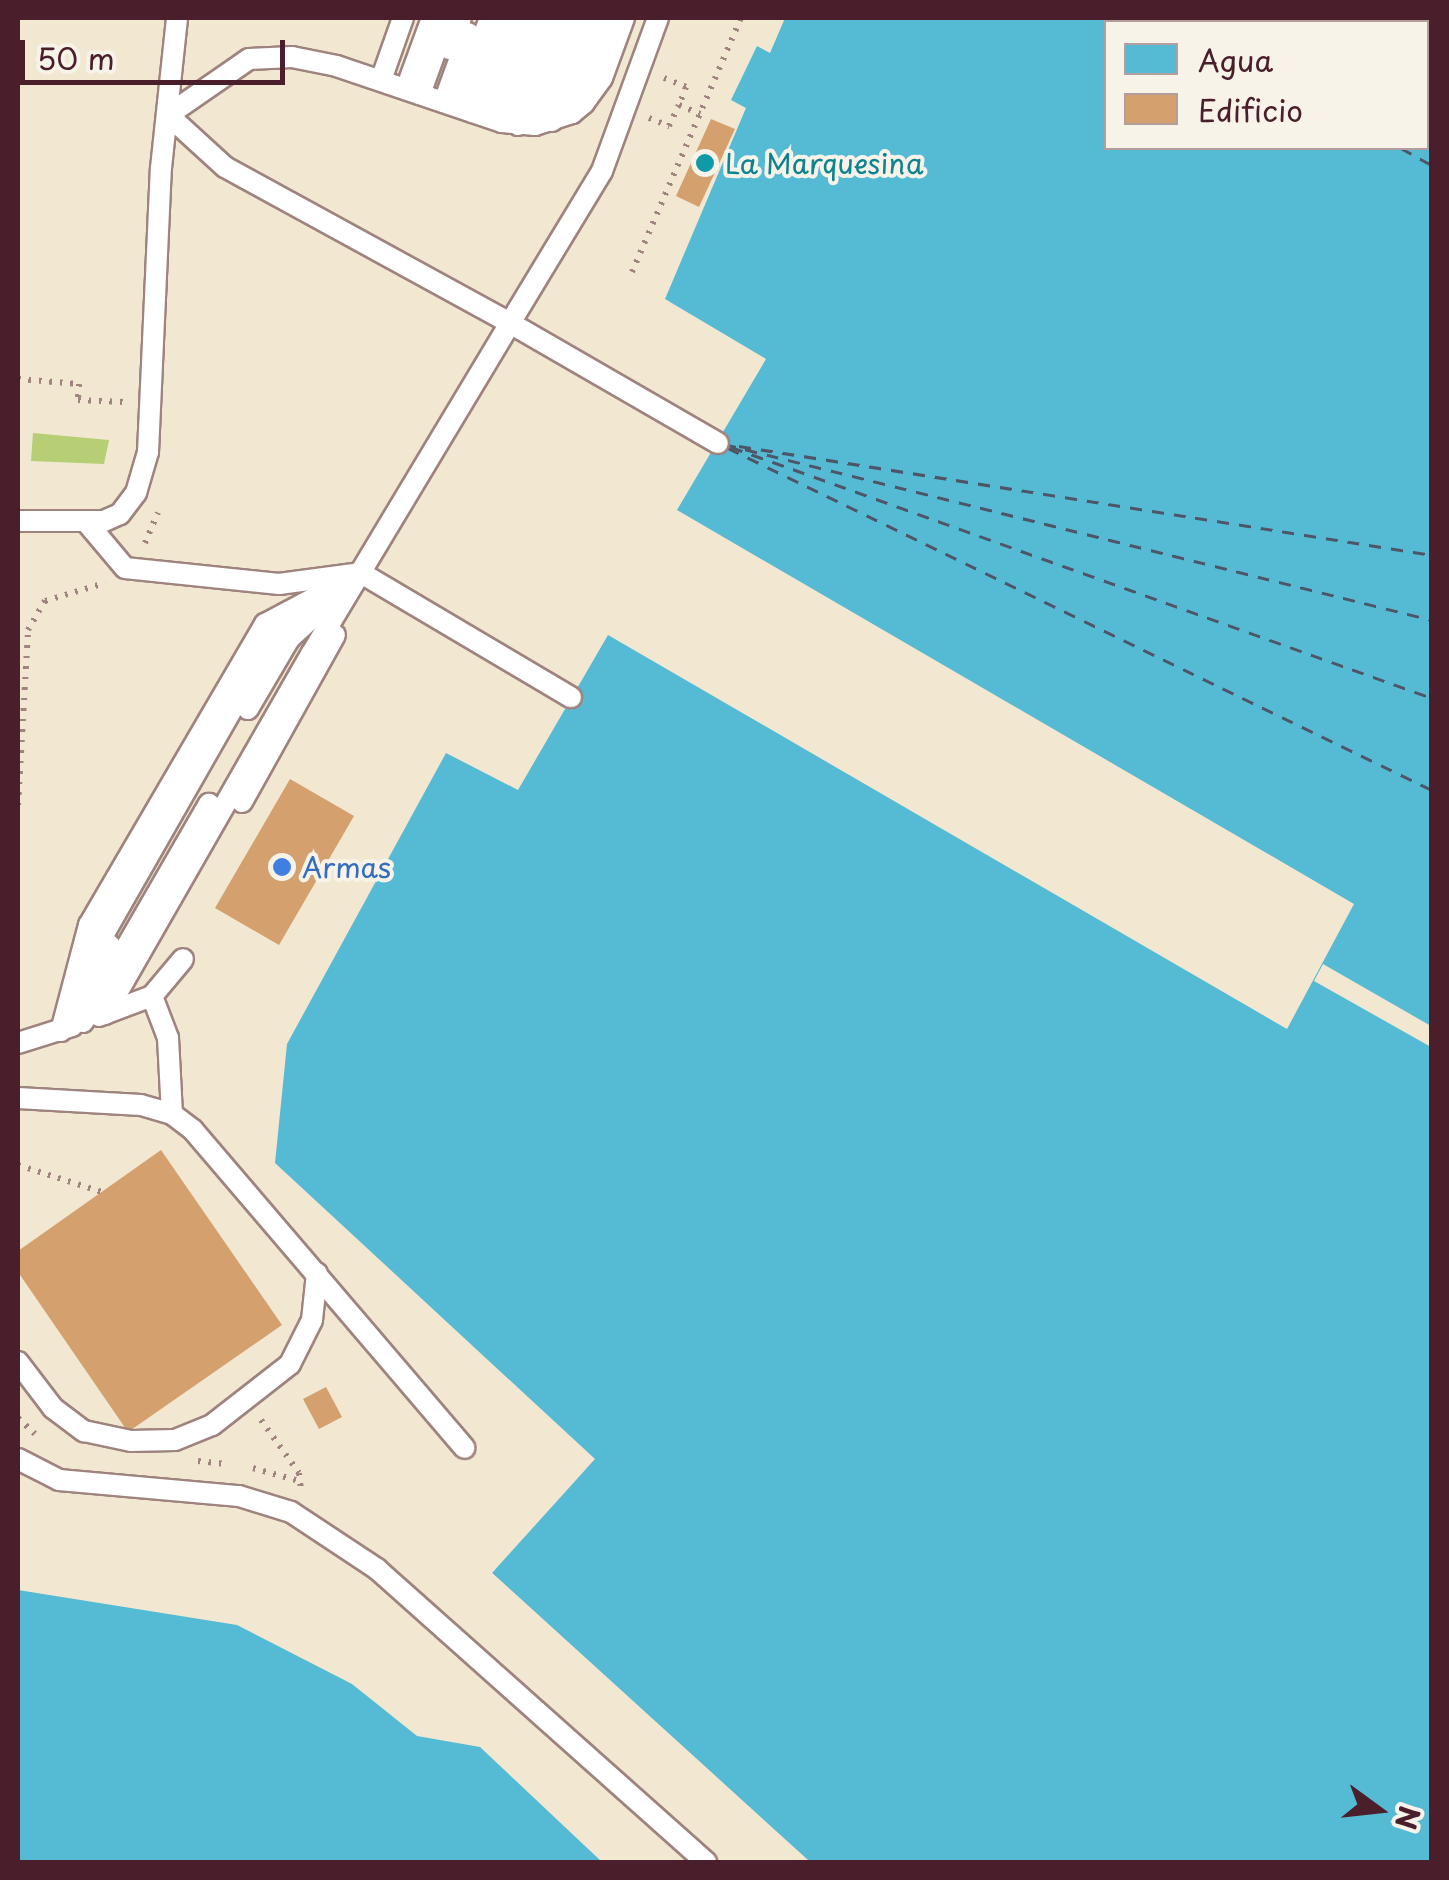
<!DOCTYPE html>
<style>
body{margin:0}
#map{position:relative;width:1449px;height:1880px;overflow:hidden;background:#f2e7d0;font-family:"Playpen Sans",sans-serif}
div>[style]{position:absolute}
.green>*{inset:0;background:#b6cf74}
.water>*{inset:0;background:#55bad4}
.pier>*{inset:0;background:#f2e7d0}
.ferry>*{height:2.5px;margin-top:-1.25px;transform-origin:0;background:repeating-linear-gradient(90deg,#4e5566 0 12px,transparent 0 22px)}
.building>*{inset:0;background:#d3a06e}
.path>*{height:6px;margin-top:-3px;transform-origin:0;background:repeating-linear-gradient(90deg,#9e837e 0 2.5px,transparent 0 10.5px)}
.roads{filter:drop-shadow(2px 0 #9e837e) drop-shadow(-2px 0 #9e837e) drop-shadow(0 2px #9e837e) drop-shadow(0 -2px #9e837e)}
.service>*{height:20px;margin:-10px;padding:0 10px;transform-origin:10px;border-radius:10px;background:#fff}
.dots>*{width:28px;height:28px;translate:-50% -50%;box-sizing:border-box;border:5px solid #f7f3e8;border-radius:50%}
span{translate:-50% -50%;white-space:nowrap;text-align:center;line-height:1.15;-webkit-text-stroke:8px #f7f3e8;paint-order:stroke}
.culture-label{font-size:28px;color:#0d838f}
.left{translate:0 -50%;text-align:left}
.shop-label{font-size:28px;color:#366cbe}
.frame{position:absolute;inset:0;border:20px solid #4a1f2b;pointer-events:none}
.legend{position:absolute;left:1104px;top:20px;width:325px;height:130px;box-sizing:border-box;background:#f7f3e8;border:2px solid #b29e9c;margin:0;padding:12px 18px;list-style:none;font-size:30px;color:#4a1f2b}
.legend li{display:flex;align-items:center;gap:20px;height:50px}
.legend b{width:50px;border:2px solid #b29e9c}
.north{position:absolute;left:1329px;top:1760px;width:100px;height:100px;-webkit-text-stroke:8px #f7f3e8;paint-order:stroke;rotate:105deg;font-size:28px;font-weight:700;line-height:40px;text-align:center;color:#4a1f2b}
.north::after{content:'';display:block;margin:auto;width:35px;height:45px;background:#4a1f2b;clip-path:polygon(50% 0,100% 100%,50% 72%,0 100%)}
.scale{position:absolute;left:20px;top:40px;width:265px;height:45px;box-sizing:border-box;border:5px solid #4a1f2b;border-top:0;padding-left:12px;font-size:30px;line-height:35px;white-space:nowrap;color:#4a1f2b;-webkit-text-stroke:8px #f7f3e8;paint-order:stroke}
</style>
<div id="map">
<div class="green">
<i style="clip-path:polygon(33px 433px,109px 440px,104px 464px,31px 461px)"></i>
</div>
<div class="water">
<i style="clip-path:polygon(evenodd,785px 18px,1431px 18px,1431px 1862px,810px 1862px,492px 1573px,595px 1459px,275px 1163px,287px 1044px,446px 753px,518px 790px,608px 635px,1287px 1029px,1354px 904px,677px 510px,766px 359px,665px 299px,746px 108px,731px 100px,757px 46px,770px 53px,785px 18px,1106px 22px,1426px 22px,1426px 148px,1106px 148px,1106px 22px)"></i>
<i style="clip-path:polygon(18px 1590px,237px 1625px,352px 1684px,417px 1736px,480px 1747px,602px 1862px,18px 1862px)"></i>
</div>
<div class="pier">
<i style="clip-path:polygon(1323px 964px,1431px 1026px,1431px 1047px,1314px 981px)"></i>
<i style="clip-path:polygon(492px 1573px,810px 1862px,803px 1862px,489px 1577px)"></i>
</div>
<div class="ferry">
<i style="left:1175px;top:18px;width:10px;rotate:24deg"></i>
<i style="left:1401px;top:148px;width:35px;rotate:29deg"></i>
<i style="left:724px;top:444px;width:730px;rotate:13.96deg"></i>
<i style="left:739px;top:446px;width:702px;rotate:8.94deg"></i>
<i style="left:731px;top:447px;width:745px;rotate:19.7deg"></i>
<i style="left:728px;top:448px;width:783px;rotate:25.91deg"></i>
</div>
<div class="building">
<i style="clip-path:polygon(711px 119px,735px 129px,699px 207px,676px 196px)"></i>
<i style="clip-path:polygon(290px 779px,354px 816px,279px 945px,215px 908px)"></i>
<i style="clip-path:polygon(161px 1150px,282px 1325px,128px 1432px,18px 1272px,18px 1251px)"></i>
<i style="clip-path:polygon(326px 1387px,342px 1417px,319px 1429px,303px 1399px)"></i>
</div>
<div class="path">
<i style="left:664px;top:78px;width:24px;rotate:22deg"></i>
<i style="left:686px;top:87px;width:19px;rotate:111deg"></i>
<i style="left:679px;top:105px;width:23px;rotate:23deg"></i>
<i style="left:649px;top:118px;width:22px;rotate:22deg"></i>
<i style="left:669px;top:126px;width:23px;rotate:-65deg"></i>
<i style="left:632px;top:272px;width:276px;rotate:-66.8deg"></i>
<i style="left:18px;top:379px;width:61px;rotate:4.7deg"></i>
<i style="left:79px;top:384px;width:16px;rotate:94deg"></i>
<i style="left:78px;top:400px;width:46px;rotate:2.5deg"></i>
<i style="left:145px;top:543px;width:33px;rotate:-67deg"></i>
<i style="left:18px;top:805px;width:175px;rotate:-86.7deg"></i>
<i style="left:28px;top:630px;width:34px;rotate:-60deg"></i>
<i style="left:45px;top:601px;width:63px;rotate:-16.7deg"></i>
<i style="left:18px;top:1165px;width:88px;rotate:17.8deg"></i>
<i style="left:18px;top:1418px;width:23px;rotate:43deg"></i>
<i style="left:261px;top:1420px;width:65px;rotate:54.4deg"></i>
<i style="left:299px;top:1473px;width:17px;rotate:83deg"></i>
<i style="left:198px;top:1461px;width:28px;rotate:6deg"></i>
<i style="left:253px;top:1468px;width:51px;rotate:15.9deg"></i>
</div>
<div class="roads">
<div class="service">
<i style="left:624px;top:18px;width:64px;rotate:110.1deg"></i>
<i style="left:602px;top:78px;width:31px;rotate:126deg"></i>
<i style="left:584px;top:103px;width:16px;rotate:140deg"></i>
<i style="left:572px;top:113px;width:39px;rotate:162deg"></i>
<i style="left:535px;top:125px;width:33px;rotate:-175deg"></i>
<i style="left:502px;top:122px;width:174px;rotate:-161.3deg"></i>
<i style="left:337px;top:66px;width:46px;rotate:-168.7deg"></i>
<i style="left:292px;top:57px;width:43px;rotate:177.3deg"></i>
<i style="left:249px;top:59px;width:98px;rotate:145.3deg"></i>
<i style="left:168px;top:115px;width:77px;rotate:42.4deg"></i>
<i style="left:225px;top:167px;width:325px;rotate:28.7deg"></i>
<i style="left:510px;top:323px;width:178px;rotate:-58.8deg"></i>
<i style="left:602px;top:171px;width:163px;rotate:-69.9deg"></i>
<i style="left:449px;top:49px;width:33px;rotate:-69deg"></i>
<i style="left:381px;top:80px;width:66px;rotate:-70.5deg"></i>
<i style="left:406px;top:89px;width:76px;rotate:-69.9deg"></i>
<i style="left:420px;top:94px;width:73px;rotate:-70.1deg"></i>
<i style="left:444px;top:102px;width:73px;rotate:-70.1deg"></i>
<i style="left:576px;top:102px;width:90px;rotate:-69.1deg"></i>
<i style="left:457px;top:106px;width:94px;rotate:-69.4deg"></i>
<i style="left:472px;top:112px;width:100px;rotate:-69.6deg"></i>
<i style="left:487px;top:116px;width:104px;rotate:-69.8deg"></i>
<i style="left:552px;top:121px;width:110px;rotate:-69.7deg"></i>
<i style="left:502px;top:122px;width:111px;rotate:-69.9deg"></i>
<i style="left:518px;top:125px;width:114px;rotate:-70deg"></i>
<i style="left:535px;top:125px;width:114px;rotate:-70deg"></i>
<i style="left:18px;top:521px;width:86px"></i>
<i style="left:104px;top:521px;width:17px;rotate:-24deg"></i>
<i style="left:120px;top:514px;width:26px;rotate:-53deg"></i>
<i style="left:136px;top:493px;width:43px;rotate:-73.7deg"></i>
<i style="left:148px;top:452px;width:284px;rotate:-87.4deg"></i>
<i style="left:161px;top:168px;width:151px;rotate:-83.9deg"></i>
<i style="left:88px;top:524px;width:57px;rotate:49.9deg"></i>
<i style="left:125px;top:568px;width:155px;rotate:5.9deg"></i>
<i style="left:279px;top:584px;width:83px;rotate:-7.6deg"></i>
<i style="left:361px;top:573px;width:244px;rotate:30.6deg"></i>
<i style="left:248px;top:709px;width:81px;rotate:-59.6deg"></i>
<i style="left:289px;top:639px;width:71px;rotate:-42.7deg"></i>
<i style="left:242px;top:802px;width:191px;rotate:-60.9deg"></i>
<i style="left:93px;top:953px;width:371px;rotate:-60.3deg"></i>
<i style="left:277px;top:631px;width:25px;rotate:-34deg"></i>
<i style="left:152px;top:996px;width:45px;rotate:69.1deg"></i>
<i style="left:168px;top:1038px;width:76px;rotate:87deg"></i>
<i style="left:75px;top:1007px;width:71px;rotate:-60.6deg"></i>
<i style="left:105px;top:1014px;width:416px;rotate:-60.2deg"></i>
<i style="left:312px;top:653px;width:385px;rotate:-59deg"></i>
<i style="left:510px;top:323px;width:240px;rotate:30deg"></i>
<i style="left:99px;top:1016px;width:57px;rotate:-20.7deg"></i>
<i style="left:152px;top:996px;width:48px;rotate:-50deg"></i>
<i style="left:83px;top:1022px;width:252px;rotate:-60deg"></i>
<i style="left:61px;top:1031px;width:110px;rotate:-75.2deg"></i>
<i style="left:89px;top:925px;width:349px;rotate:-59.7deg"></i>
<i style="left:265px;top:624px;width:106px;rotate:-28deg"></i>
<i style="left:18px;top:1043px;width:57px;rotate:-17.5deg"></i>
<i style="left:18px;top:1098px;width:123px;rotate:3.3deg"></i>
<i style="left:141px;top:1105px;width:32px;rotate:16deg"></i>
<i style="left:172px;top:1114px;width:26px;rotate:37deg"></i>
<i style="left:193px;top:1130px;width:418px;rotate:49.5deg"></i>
<i style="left:18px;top:1362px;width:58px;rotate:52.7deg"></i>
<i style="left:53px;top:1408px;width:39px;rotate:37deg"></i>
<i style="left:84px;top:1431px;width:48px;rotate:12deg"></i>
<i style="left:131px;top:1441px;width:44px;rotate:-1.3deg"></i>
<i style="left:175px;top:1440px;width:40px;rotate:-22deg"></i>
<i style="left:212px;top:1425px;width:99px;rotate:-38deg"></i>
<i style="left:290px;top:1364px;width:49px;rotate:-63.4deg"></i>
<i style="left:312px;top:1320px;width:47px;rotate:-83.9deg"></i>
<i style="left:18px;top:1459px;width:46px;rotate:27.1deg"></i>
<i style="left:59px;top:1480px;width:181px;rotate:5.1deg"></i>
<i style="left:239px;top:1496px;width:54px;rotate:17.1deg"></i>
<i style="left:291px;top:1512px;width:103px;rotate:33.5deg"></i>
<i style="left:377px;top:1569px;width:441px;rotate:41.7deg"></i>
</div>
</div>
<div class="dots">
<i style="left:705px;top:163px;background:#0f9aa8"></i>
<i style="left:282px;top:867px;background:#3f7fe0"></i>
</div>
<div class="culture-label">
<span class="left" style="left:725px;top:163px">La Marquesina</span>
</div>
<div class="shop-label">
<span class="left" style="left:302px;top:867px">Armas</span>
</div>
<div class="frame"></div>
<ul class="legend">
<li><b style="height:28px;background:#55bad4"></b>Agua</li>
<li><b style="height:28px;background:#d3a06e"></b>Edificio</li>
</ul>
<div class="north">N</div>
<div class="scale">50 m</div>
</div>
